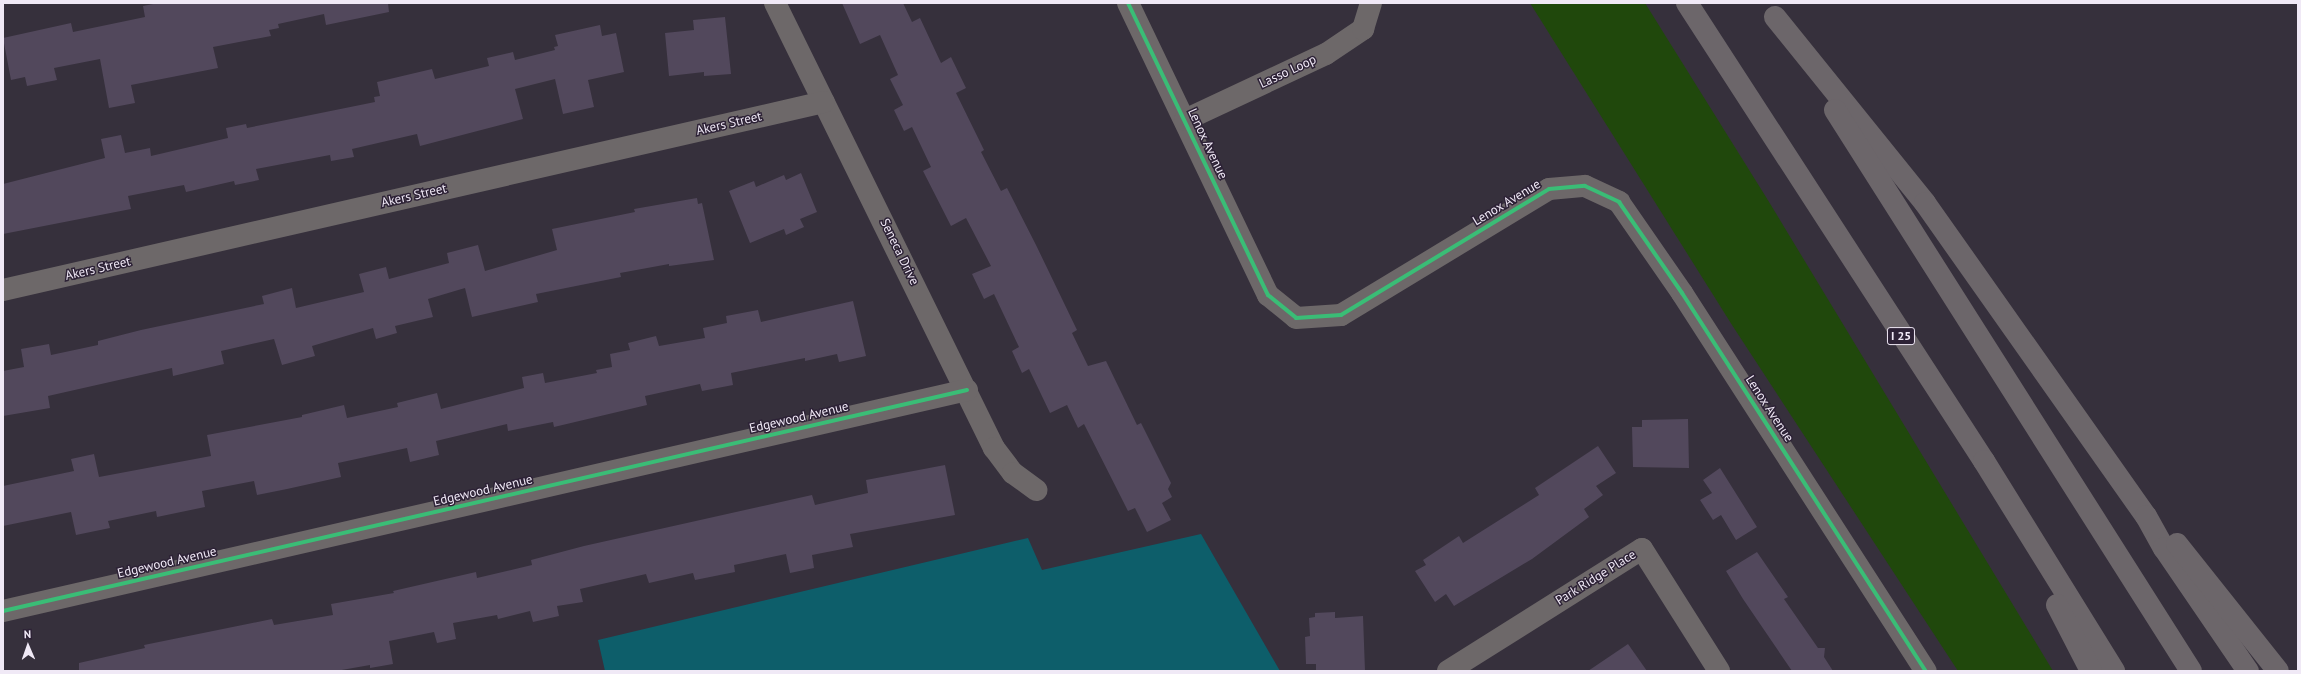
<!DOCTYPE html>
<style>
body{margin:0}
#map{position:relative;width:2301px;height:674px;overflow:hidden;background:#36303c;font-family:"PT Sans",sans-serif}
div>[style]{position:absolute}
.green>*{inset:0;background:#20480c}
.water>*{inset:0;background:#0d5e6a}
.building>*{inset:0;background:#52485c}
.minor>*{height:22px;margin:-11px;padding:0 11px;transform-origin:11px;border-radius:11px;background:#6d6869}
.motorway>*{height:22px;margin:-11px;padding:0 11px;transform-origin:11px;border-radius:11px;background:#6c666a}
.cycleway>*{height:4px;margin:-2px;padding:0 2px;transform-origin:2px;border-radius:2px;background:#3abd76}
span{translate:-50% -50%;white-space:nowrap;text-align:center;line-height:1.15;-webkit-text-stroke:3px #2d2236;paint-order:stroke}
.shield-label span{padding:1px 3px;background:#2d2236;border:1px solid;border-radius:3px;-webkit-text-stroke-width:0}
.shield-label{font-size:12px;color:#f0e9f6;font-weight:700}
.street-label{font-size:13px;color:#f0e9f6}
.frame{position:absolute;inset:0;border:4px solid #f0e9f6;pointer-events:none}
.north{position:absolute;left:8px;top:626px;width:40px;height:40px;-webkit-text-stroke:3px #2d2236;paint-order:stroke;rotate:358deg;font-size:11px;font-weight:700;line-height:16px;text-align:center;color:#f0e9f6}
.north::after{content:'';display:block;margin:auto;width:14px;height:18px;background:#f0e9f6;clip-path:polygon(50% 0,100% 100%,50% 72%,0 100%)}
</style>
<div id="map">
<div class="green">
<i style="clip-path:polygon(1530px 3px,1645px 3px,1766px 197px,2053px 671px,1958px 671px,1732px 325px)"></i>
</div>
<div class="water">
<i style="clip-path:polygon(1201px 534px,1280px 671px,605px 671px,598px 640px,1028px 538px,1042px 570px)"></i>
</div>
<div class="building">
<i style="clip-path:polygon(158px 3px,388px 3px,389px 12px,326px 25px,324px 14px,278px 24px,279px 28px,269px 30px,271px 36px,213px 47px,218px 68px,131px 85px,135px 103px,109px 108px,100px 59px,54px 68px,57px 80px,27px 86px,25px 77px,11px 80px,3px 38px,71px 23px,73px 32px,145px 17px,143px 6px)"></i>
<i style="clip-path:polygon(842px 3px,903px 3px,912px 22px,920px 18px,941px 63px,951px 57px,966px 88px,956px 93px,984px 150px,981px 152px,1001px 191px,1007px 188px,1036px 245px,1077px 330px,1072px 333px,1088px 366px,1106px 361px,1137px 425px,1141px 423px,1171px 483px,1168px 489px,1172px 497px,1162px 503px,1171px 520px,1147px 532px,1135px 508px,1128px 511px,1084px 424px,1078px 428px,1067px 405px,1050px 413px,1029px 369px,1022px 373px,1012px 351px,1019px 347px,994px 294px,984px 299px,972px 274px,991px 266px,966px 218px,951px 226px,923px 171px,931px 167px,912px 127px,904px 131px,894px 110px,903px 105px,890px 79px,898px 75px,880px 35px,860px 44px)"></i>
<i style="clip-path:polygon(725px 17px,731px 74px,704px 76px,704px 72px,669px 76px,665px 33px,694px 30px,693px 20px)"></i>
<i style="clip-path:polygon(600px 25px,602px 36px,616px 33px,624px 72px,588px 80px,594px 107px,563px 114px,555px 79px,515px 89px,523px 119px,420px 146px,417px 134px,352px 149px,354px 157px,331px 161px,330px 155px,256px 169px,259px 180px,235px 185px,234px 181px,186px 192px,184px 185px,128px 196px,131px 209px,3px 234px,3px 184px,105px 158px,101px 139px,121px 135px,125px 153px,150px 148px,151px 156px,228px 138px,226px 128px,246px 124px,247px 128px,375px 102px,374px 97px,380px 96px,377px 82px,432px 69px,435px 79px,489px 66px,487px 58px,513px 52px,515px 60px,555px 50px,554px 47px,558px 46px,555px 35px)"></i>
<i style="clip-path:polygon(801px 173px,817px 212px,800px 219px,804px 227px,786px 235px,784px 229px,750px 243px,729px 191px,754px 181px,756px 187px,784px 175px,786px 180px)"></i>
<i style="clip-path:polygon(697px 198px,698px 204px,702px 203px,714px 260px,669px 266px,669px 264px,620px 273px,621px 277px,536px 294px,538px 302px,472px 317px,465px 288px,428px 299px,433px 317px,395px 326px,397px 333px,376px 339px,373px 328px,312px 346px,315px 356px,282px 365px,274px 339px,221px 351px,224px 364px,173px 376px,172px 368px,48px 396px,50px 408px,3px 416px,3px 371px,24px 367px,21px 349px,49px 344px,51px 355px,98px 345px,98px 341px,141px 330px,264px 304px,262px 296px,292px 288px,296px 308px,364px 292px,359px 274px,386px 267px,389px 279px,449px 263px,447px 253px,478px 245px,485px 271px,557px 250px,552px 229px,635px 212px,634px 209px)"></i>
<i style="clip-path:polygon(853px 301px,866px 356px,839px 362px,837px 354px,805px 361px,805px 358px,731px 373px,733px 385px,702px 391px,700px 384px,645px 396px,647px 405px,554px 427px,553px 422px,508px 431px,507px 424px,436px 441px,439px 455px,410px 462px,407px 448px,338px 463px,341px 477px,287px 489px,257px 495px,254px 481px,202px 491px,205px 507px,157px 517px,156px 511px,108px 521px,110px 528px,76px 535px,71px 512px,3px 526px,3px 486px,74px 471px,71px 459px,94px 454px,99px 477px,211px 456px,207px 435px,302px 417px,302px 415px,344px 405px,347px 418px,398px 407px,397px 403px,437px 393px,441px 409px,524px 388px,522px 377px,543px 373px,545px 383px,597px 373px,596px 370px,612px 367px,610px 354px,630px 350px,628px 343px,656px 336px,659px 346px,705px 338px,703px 328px,727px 323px,726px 316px,758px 310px,761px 322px)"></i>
<i style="clip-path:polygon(1688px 419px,1689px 468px,1633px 467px,1632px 427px,1642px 427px,1642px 420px)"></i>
<i style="clip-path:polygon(1598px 446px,1616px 473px,1596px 486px,1603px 495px,1584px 509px,1589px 517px,1532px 559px,1454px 606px,1446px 594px,1435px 602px,1415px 571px,1426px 565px,1423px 560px,1459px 536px,1463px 543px,1539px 495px,1535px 488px)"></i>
<i style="clip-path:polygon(945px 465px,955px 515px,850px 534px,853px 547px,812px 555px,814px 568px,790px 573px,786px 554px,734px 565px,735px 572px,695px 580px,693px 573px,649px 583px,646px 574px,580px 589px,583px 602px,557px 606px,559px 616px,533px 622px,530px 611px,498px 619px,497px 615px,453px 623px,456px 639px,437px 643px,434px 632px,389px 641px,393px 664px,370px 668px,370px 665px,336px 671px,79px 671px,79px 663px,145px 648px,144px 645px,272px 619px,274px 625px,333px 615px,331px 604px,394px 593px,393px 591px,476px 572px,477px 578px,532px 565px,531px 560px,584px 546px,812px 495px,815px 505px,868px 493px,866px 480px)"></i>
<i style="clip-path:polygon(1720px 468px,1757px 527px,1736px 540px,1721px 515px,1713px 520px,1700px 500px,1712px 493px,1703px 480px)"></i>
<i style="clip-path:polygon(1757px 552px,1788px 597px,1784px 599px,1818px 648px,1825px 648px,1824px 657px,1833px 671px,1792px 671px,1743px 599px,1726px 571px)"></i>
<i style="clip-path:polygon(1335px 612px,1335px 618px,1363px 616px,1365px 671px,1316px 671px,1316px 664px,1306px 664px,1305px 637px,1310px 636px,1309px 618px,1315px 617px,1315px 613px)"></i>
<i style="clip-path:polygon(1628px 644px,1647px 671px,1588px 671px)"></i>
</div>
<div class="minor">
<i style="left:775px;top:3px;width:496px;rotate:63.8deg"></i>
<i style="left:994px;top:448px;width:31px;rotate:53deg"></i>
<i style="left:1013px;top:473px;width:29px;rotate:36deg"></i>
<i style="left:1128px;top:3px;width:324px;rotate:64.4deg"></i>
<i style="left:1268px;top:295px;width:36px;rotate:39deg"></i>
<i style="left:1296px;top:318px;width:45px;rotate:-3.8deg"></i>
<i style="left:1341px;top:315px;width:243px;rotate:-31.2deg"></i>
<i style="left:1549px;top:189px;width:36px;rotate:-5deg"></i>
<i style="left:1585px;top:186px;width:38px;rotate:25deg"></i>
<i style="left:1619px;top:202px;width:111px;rotate:55.3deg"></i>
<i style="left:1682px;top:293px;width:450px;rotate:57.2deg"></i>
<i style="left:1185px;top:120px;width:156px;rotate:-25.1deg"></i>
<i style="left:1326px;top:54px;width:45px;rotate:-34deg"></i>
<i style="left:1363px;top:29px;width:27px;rotate:-73deg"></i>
<i style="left:3px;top:290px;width:842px;rotate:-12.9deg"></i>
<i style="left:3px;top:611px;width:989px;rotate:-12.91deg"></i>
<i style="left:1448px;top:671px;width:229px;rotate:-32.2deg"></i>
<i style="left:1642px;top:549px;width:144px;rotate:57.7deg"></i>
</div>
<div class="motorway">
<i style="left:1687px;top:3px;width:546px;rotate:57.04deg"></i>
<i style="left:1984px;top:461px;width:247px;rotate:58.2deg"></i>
<i style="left:1775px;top:17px;width:239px;rotate:51.1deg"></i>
<i style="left:1925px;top:203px;width:383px;rotate:54.8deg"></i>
<i style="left:2146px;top:516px;width:37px;rotate:61deg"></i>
<i style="left:2164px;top:548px;width:149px;rotate:55.7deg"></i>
<i style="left:1835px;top:110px;width:664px;rotate:57.6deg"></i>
<i style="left:2177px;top:544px;width:162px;rotate:51.5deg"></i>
<i style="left:2057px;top:605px;width:74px;rotate:62.7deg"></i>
</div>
<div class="cycleway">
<i style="left:1128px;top:3px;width:324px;rotate:64.4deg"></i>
<i style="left:1268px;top:295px;width:36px;rotate:39deg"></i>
<i style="left:1296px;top:318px;width:45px;rotate:-3.8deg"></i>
<i style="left:1341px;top:315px;width:243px;rotate:-31.2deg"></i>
<i style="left:1549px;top:189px;width:36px;rotate:-5deg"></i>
<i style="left:1585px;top:186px;width:38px;rotate:25deg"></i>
<i style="left:1619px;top:202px;width:111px;rotate:55.3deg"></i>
<i style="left:1682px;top:293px;width:450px;rotate:57.2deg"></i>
<i style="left:3px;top:611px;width:989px;rotate:-12.91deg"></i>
</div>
<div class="shield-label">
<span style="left:1901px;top:336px">I 25</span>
</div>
<div class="street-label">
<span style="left:1288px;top:72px;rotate:-25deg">Lasso Loop</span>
<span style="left:729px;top:124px;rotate:-13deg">Akers Street</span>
<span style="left:1207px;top:144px;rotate:65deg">Lenox Avenue</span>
<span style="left:414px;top:196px;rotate:-13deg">Akers Street</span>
<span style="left:1507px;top:203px;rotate:-31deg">Lenox Avenue</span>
<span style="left:899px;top:252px;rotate:64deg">Seneca Drive</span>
<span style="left:98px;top:269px;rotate:-13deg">Akers Street</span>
<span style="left:1769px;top:409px;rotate:57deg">Lenox Avenue</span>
<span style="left:799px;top:418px;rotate:-13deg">Edgewood Avenue</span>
<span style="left:483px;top:491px;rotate:-13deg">Edgewood Avenue</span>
<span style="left:167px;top:563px;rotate:-13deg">Edgewood Avenue</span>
<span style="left:1596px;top:578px;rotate:-32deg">Park Ridge Place</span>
</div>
<div class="frame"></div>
<div class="north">N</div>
</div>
